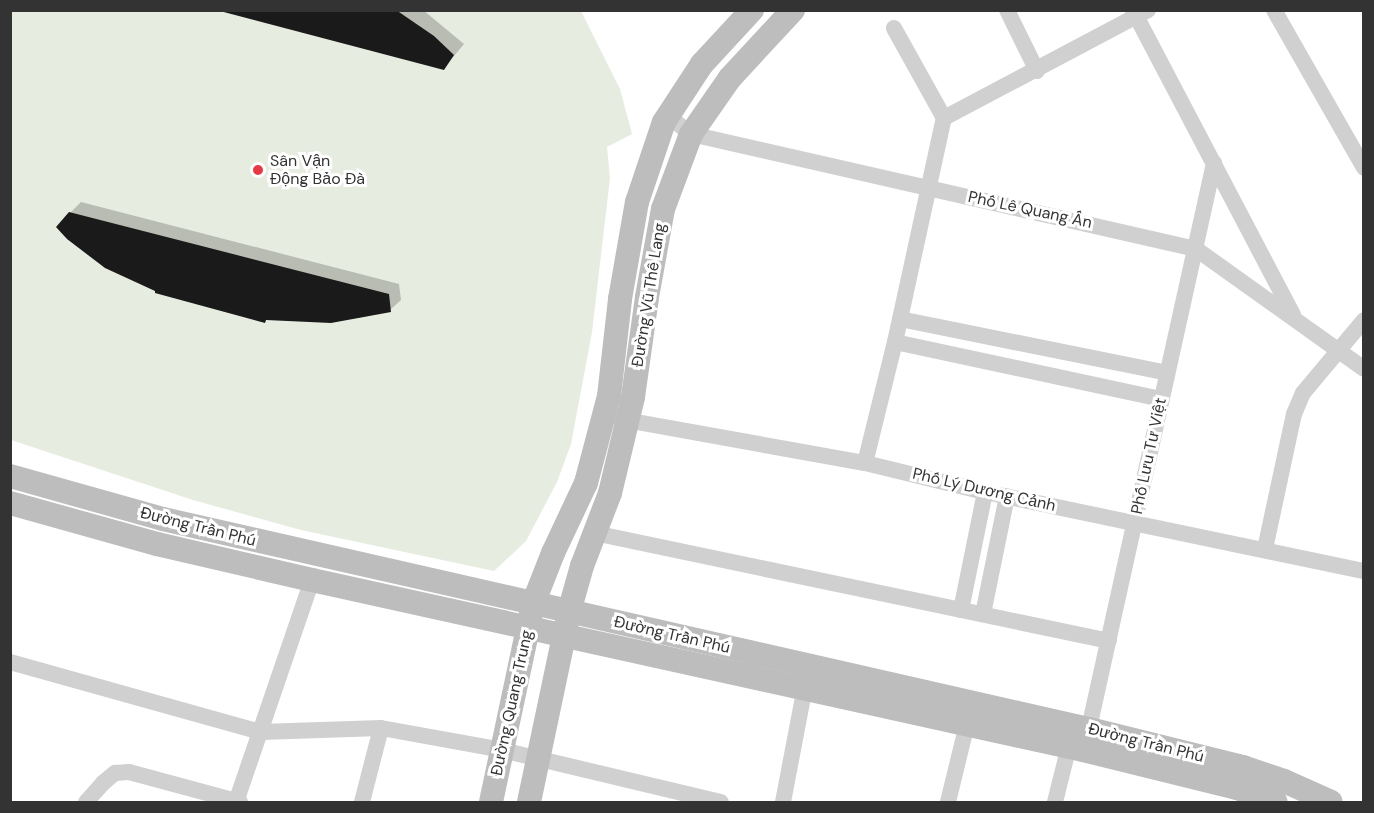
<!DOCTYPE html>
<meta charset="utf-8">
<style>
body{margin:0}
#map{position:relative;width:1374px;height:813px;overflow:hidden;background:#fff;font-family:"DM Sans",sans-serif}
div>[style]{position:absolute}
.green>*{inset:0;background:#e6ecdf}
.shadow>*{inset:0;background:#0003}
.building>*{inset:0;background:#1a1a1a}
.street>*{height:16px;margin:-8px;padding:0 8px;transform-origin:8px;border-radius:8px;background:#d0d0d0}
.secondary>*{height:24px;margin:-12px;padding:0 12px;transform-origin:12px;border-radius:12px;background:#bdbdbd}
.dots>*{width:16px;height:16px;translate:-50% -50%;box-sizing:border-box;border:3px solid #fff;border-radius:50%}
span{translate:-50% -50%;white-space:nowrap;text-align:center;line-height:1.15;-webkit-text-stroke:6px #fff;paint-order:stroke}
.poi-label{font-size:16px;color:#333}
.left{translate:0 -50%;text-align:left}
.street-label{font-size:16px;color:#333}
.frame{position:absolute;inset:0;border:12px solid #333;pointer-events:none}
</style>
<div id="map">
<div class="green">
<i style="clip-path:polygon(10px 11px,581px 11px,620px 89px,632px 134px,607px 147px,610px 178px,592px 332px,571px 444px,557px 482px,526px 541px,494px 571px,301px 530px,193px 500px,11px 440px)"></i>
</div>
<div class="shadow">
<i style="clip-path:polygon(219px 10px,423px 10px,464px 44px,444px 68px)"></i>
<i style="clip-path:polygon(81px 202px,399px 284px,401px 300px,390px 310px,364px 317px,331px 321px,267px 319px,265px 321px,70px 213px)"></i>
</div>
<div class="building">
<i style="clip-path:polygon(216px 10px,396px 10px,434px 36px,454px 55px,444px 70px)"></i>
<i style="clip-path:polygon(69px 212px,389px 294px,391px 312px,331px 323px,266px 320px,265px 323px,155px 293px,155px 291px,105px 268px,67px 239px,56px 227px)"></i>
</div>
<div class="street">
<i style="left:1007px;top:10px;width:68px;rotate:63.8deg"></i>
<i style="left:1133px;top:10px;width:344px;rotate:62.3deg"></i>
<i style="left:1274px;top:10px;width:182px;rotate:60.3deg"></i>
<i style="left:668px;top:116px;width:29px;rotate:38deg"></i>
<i style="left:691px;top:134px;width:518px;rotate:12.83deg"></i>
<i style="left:1196px;top:249px;width:206px;rotate:35.5deg"></i>
<i style="left:944px;top:118px;width:231px;rotate:-27.9deg"></i>
<i style="left:900px;top:319px;width:272px;rotate:11.4deg"></i>
<i style="left:895px;top:342px;width:272px;rotate:12.1deg"></i>
<i style="left:620px;top:419px;width:249px;rotate:10.2deg"></i>
<i style="left:865px;top:463px;width:123px;rotate:13.6deg"></i>
<i style="left:985px;top:492px;width:387px;rotate:11.8deg"></i>
<i style="left:865px;top:463px;width:125px;rotate:-76.1deg"></i>
<i style="left:895px;top:342px;width:229px;rotate:-77.7deg"></i>
<i style="left:944px;top:118px;width:103px;rotate:-119.1deg"></i>
<i style="left:594px;top:533px;width:526px;rotate:11.84deg"></i>
<i style="left:1265px;top:549px;width:138px;rotate:-77.9deg"></i>
<i style="left:1294px;top:414px;width:23px;rotate:-67deg"></i>
<i style="left:1303px;top:393px;width:95px;rotate:-50.1deg"></i>
<i style="left:961px;top:610px;width:120px;rotate:-78.5deg"></i>
<i style="left:983px;top:614px;width:120px;rotate:-78.5deg"></i>
<i style="left:10px;top:662px;width:261px;rotate:15.6deg"></i>
<i style="left:261px;top:732px;width:120px;rotate:-1.9deg"></i>
<i style="left:381px;top:728px;width:123px;rotate:10.3deg"></i>
<i style="left:502px;top:750px;width:225px;rotate:13.4deg"></i>
<i style="left:1087px;top:737px;width:588px;rotate:-77.52deg"></i>
<i style="left:86px;top:802px;width:25px;rotate:-48deg"></i>
<i style="left:103px;top:783px;width:16px;rotate:-40deg"></i>
<i style="left:115px;top:773px;width:14px;rotate:-4deg"></i>
<i style="left:129px;top:772px;width:115px;rotate:15.1deg"></i>
<i style="left:236px;top:802px;width:235px;rotate:-71.1deg"></i>
<i style="left:362px;top:802px;width:76px;rotate:-75.6deg"></i>
<i style="left:783px;top:802px;width:117px;rotate:-79.2deg"></i>
<i style="left:948px;top:802px;width:80px;rotate:-76.3deg"></i>
<i style="left:1055px;top:802px;width:58px;rotate:-76deg"></i>
</div>
<div class="secondary">
<i style="left:10px;top:476px;width:159px;rotate:15.7deg"></i>
<i style="left:163px;top:519px;width:950px;rotate:12.78deg"></i>
<i style="left:1089px;top:729px;width:159px;rotate:13.9deg"></i>
<i style="left:1243px;top:767px;width:43px;rotate:18.9deg"></i>
<i style="left:1284px;top:781px;width:51px;rotate:24.1deg"></i>
<i style="left:10px;top:503px;width:153px;rotate:15.6deg"></i>
<i style="left:157px;top:544px;width:159px;rotate:13.1deg"></i>
<i style="left:312px;top:580px;width:790px;rotate:12.43deg"></i>
<i style="left:1083px;top:750px;width:159px;rotate:13.9deg"></i>
<i style="left:1237px;top:788px;width:41px;rotate:19.7deg"></i>
<i style="left:491px;top:802px;width:202px;rotate:-78deg"></i>
<i style="left:533px;top:604px;width:55px;rotate:-68.6deg"></i>
<i style="left:553px;top:553px;width:77px;rotate:-64.8deg"></i>
<i style="left:586px;top:483px;width:90px;rotate:-75.2deg"></i>
<i style="left:609px;top:396px;width:98px;rotate:-83.5deg"></i>
<i style="left:620px;top:299px;width:98px;rotate:-80.1deg"></i>
<i style="left:637px;top:202px;width:84px;rotate:-71.4deg"></i>
<i style="left:664px;top:122px;width:69px;rotate:-56.8deg"></i>
<i style="left:702px;top:64px;width:74px;rotate:-47.2deg"></i>
<i style="left:529px;top:802px;width:194px;rotate:-78.1deg"></i>
<i style="left:569px;top:612px;width:48px;rotate:-74.2deg"></i>
<i style="left:582px;top:566px;width:78px;rotate:-69deg"></i>
<i style="left:610px;top:493px;width:99px;rotate:-76.5deg"></i>
<i style="left:633px;top:397px;width:101px;rotate:-82deg"></i>
<i style="left:647px;top:297px;width:89px;rotate:-79.7deg"></i>
<i style="left:663px;top:209px;width:80px;rotate:-69.5deg"></i>
<i style="left:691px;top:134px;width:68px;rotate:-55.1deg"></i>
<i style="left:730px;top:78px;width:93px;rotate:-47.2deg"></i>
</div>
<div class="dots">
<i style="left:258px;top:170px;background:#e63946"></i>
</div>
<div class="poi-label">
<span class="left" style="left:270px;top:170px">Sân Vận<br>Động Bảo Đà</span>
</div>
<div class="street-label">
<span style="left:1030px;top:210px;rotate:12deg">Phố Lê Quang Ấn</span>
<span style="left:649px;top:295px;rotate:-81deg">Đường Vũ Thê Lang</span>
<span style="left:1149px;top:456px;rotate:-78deg">Phố Lưu Tư Việt</span>
<span style="left:984px;top:490px;rotate:13deg">Phố Lý Dương Cảnh</span>
<span style="left:198px;top:527px;rotate:14deg">Đường Trần Phú</span>
<span style="left:672px;top:635px;rotate:13deg">Đường Trần Phú</span>
<span style="left:512px;top:703px;rotate:-78deg">Đường Quang Trung</span>
<span style="left:1146px;top:743px;rotate:14deg">Đường Trần Phú</span>
</div>
<div class="frame"></div>
</div>
